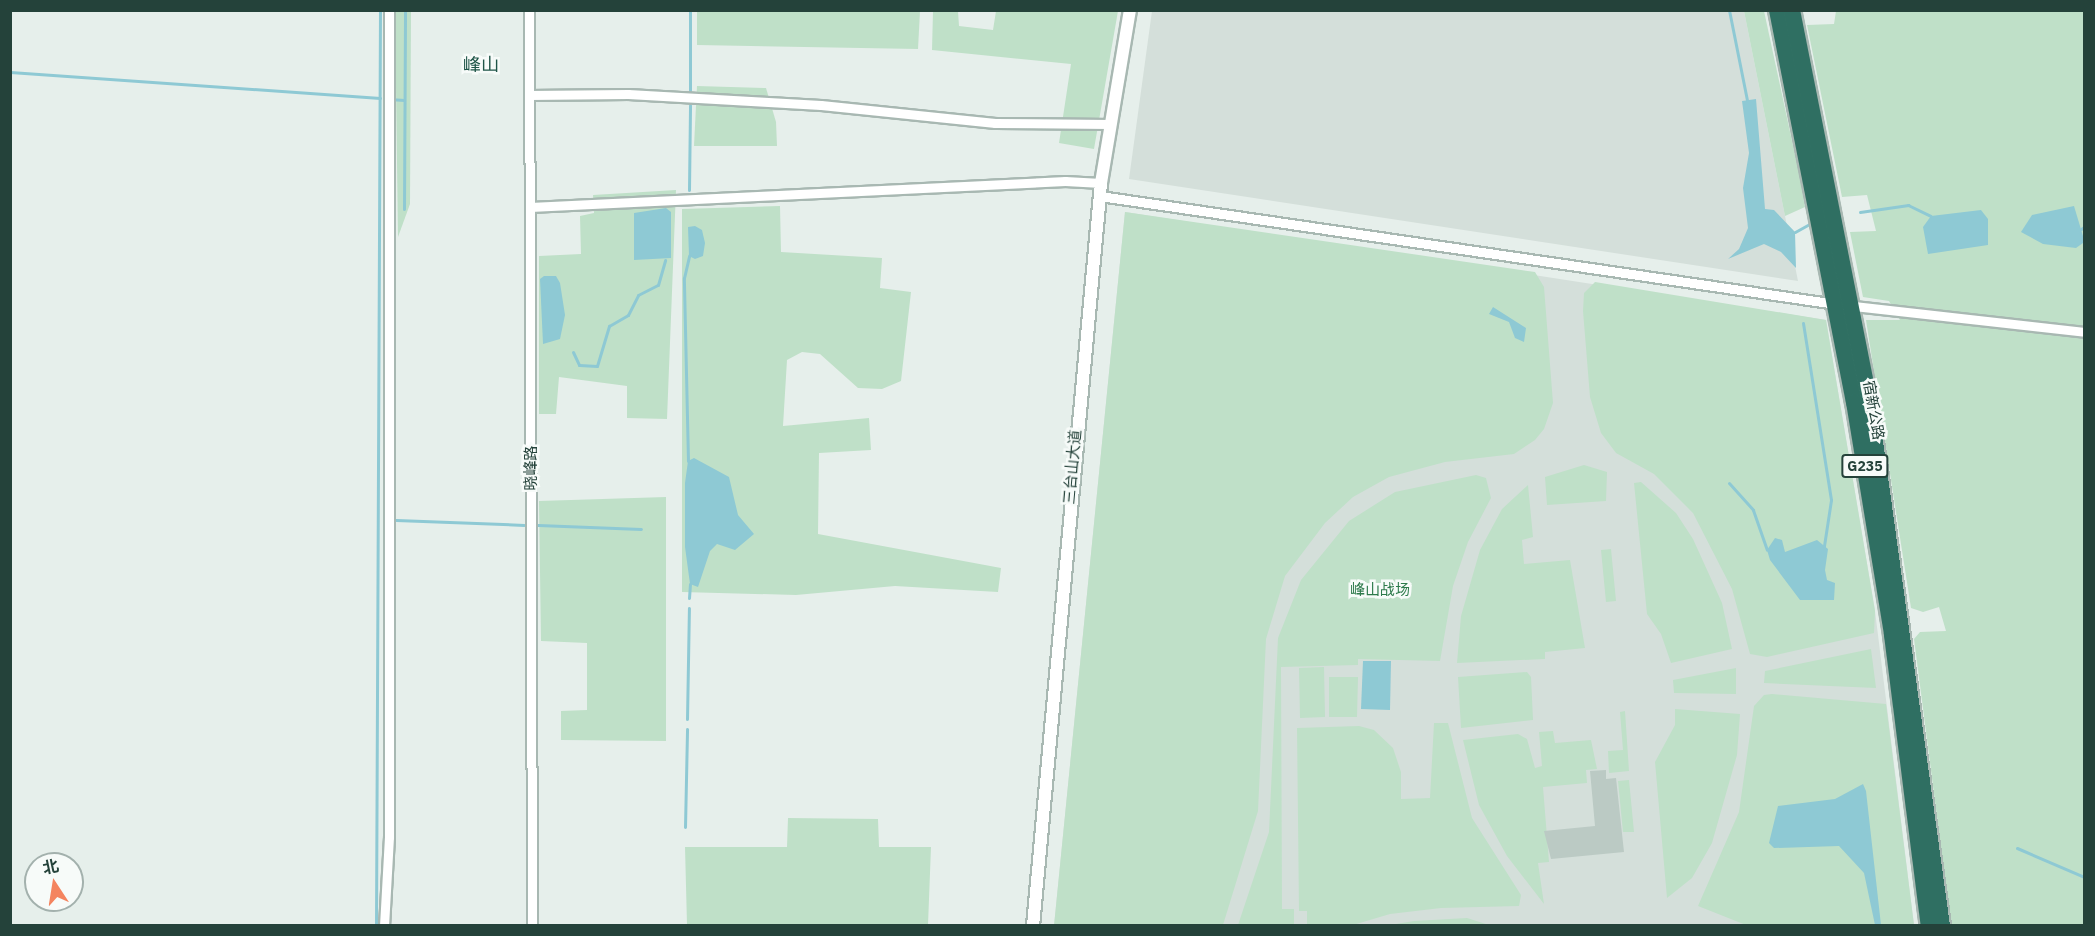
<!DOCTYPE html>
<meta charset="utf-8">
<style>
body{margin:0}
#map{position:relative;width:2095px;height:936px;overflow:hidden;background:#e6efeb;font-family:"IBM Plex Sans","Noto Sans SC",sans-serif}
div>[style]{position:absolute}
.built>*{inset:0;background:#d4dfda}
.green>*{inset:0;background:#bfe0c8}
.water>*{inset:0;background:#8ec9d4}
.stream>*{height:3px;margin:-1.5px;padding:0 1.5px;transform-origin:1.5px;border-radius:1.5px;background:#8ec9d4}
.building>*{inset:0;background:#bbcac4}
.roads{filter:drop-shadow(2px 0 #a8b8b2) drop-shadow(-2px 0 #a8b8b2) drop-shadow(0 2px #a8b8b2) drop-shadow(0 -2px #a8b8b2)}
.street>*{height:9px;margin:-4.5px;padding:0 4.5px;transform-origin:4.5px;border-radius:4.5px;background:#fff}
.secondary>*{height:12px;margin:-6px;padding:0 6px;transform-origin:6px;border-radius:6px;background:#fff}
.highway>*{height:16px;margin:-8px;padding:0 8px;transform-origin:8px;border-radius:8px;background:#2f6f62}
span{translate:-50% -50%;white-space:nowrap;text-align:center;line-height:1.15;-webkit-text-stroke:5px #f7fbf9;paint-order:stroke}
.shield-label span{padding:2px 4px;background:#f7fbf9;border:2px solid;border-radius:4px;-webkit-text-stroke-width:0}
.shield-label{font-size:14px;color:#24423a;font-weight:700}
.street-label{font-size:15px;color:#24423a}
.park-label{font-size:15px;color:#2d7a4b}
.quarter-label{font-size:18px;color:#1f5548}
.frame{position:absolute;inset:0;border:12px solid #24423a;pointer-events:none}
.north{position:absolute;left:24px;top:852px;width:60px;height:60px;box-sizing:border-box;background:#f7fbf9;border:2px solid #a3b1ad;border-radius:50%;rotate:348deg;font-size:16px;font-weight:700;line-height:24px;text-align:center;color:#24423a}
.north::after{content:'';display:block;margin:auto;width:21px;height:27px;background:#f4845f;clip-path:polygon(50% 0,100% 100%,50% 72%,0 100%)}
</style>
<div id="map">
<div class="built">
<i style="clip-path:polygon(1152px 11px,1744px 11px,1798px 281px,1129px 179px)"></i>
<i style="clip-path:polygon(1125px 212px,1826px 320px,1875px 611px,1914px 925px,1054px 926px)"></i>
</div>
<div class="green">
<i style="clip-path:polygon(395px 11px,411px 11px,410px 204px,398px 237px)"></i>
<i style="clip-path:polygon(697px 11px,920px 11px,918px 49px,697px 45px)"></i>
<i style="clip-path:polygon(933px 11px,958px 11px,959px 26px,993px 30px,996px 11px,1118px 11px,1094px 149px,1059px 143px,1071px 64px,932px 50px)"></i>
<i style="clip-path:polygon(1744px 11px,1764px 11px,1798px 169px,1805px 207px,1785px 216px)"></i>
<i style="clip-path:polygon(1836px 11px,2084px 11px,2084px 925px,1951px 925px,1914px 639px,1920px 632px,1946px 631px,1939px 607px,1923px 612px,1911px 608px,1866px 320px,1900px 320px,1889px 301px,1863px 297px,1850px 232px,1876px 231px,1867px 195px,1842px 197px,1807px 25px,1834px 24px)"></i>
<i style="clip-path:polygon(697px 86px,766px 88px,776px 122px,777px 146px,694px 146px)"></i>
<i style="clip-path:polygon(676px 190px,667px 419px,627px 418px,627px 386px,559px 377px,556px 414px,539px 414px,539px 256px,581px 254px,580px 216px,594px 213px,593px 195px)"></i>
<i style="clip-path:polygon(780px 206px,781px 252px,882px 258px,880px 288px,911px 292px,901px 381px,882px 389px,858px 388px,820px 354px,802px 352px,787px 360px,783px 426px,869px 418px,871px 450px,819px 453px,818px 534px,1001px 568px,998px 592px,895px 586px,796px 595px,682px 592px,682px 209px)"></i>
<i style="clip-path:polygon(1125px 212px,1535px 272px,1544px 287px,1553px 403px,1544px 429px,1535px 440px,1514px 454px,1445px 462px,1389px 477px,1353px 497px,1325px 523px,1285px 576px,1266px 639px,1258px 811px,1223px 925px,1054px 926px)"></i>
<i style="clip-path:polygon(1595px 282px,1826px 320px,1875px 611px,1874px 633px,1767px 657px,1750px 654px,1732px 589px,1693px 513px,1654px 474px,1616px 453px,1601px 433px,1590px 397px,1583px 311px,1584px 293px)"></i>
<i style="clip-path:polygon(1584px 465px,1607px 472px,1606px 501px,1547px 505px,1545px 477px)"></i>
<i style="clip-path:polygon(1476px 475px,1486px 478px,1491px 498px,1468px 542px,1453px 586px,1440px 661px,1358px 659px,1358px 665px,1281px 667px,1282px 909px,1294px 909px,1294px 925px,1238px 925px,1269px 832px,1278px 638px,1301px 580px,1349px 521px,1395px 492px)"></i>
<i style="clip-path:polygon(1641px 482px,1676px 513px,1693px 539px,1722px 603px,1732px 649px,1671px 663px,1661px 634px,1647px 614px,1634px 483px)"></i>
<i style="clip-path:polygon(1528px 485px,1533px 537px,1522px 540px,1524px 564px,1570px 560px,1585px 648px,1545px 652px,1545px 659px,1457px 663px,1461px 616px,1480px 550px,1502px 509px)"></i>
<i style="clip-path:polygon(666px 497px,666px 741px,561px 740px,561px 711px,587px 710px,587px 643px,541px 641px,539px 501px)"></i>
<i style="clip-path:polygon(1611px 549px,1616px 601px,1606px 602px,1601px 550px)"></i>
<i style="clip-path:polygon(1871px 649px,1876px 688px,1764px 683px,1765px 671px)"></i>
<i style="clip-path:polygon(1324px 667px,1325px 717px,1300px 718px,1299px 668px)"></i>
<i style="clip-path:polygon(1736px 668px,1736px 694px,1674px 693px,1673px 680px)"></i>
<i style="clip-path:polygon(1527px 672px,1531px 677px,1533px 720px,1461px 728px,1458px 677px)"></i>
<i style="clip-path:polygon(1329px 677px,1358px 677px,1357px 717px,1329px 717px)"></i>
<i style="clip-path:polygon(1772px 694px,1886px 704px,1914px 925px,1746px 925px,1698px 906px,1739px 812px,1754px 706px,1764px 695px)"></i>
<i style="clip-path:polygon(1675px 709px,1740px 714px,1737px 755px,1712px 843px,1692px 878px,1667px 898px,1655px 762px,1675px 725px)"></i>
<i style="clip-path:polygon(1625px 711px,1629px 771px,1609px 773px,1608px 751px,1623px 750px,1620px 712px)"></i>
<i style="clip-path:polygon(1434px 723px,1448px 723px,1472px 818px,1521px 895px,1519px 906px,1441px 908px,1390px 914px,1353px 925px,1307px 925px,1307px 911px,1299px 911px,1297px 728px,1359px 726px,1374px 730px,1393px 748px,1401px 772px,1401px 799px,1430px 798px)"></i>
<i style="clip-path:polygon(1553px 731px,1555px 743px,1591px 740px,1597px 769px,1586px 770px,1587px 783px,1543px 787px,1549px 862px,1538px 863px,1544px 904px,1507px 856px,1479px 805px,1463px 740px,1518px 734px,1527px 739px,1535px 768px,1542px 766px,1539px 732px)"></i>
<i style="clip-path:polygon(1629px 780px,1634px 832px,1623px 832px,1618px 781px)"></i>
<i style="clip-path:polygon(788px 818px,878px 819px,879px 847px,931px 847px,928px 925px,687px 925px,685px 847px,787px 847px)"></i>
<i style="clip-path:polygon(1467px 918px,1489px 925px,1390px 925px,1414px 921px)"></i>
</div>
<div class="water">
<i style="clip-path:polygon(1756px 99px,1765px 209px,1774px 210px,1795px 232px,1796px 268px,1781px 252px,1764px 244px,1728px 259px,1739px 249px,1748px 228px,1743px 188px,1749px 153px,1742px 101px)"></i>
<i style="clip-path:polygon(2074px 206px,2083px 236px,2083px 243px,2076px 248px,2043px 244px,2021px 232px,2032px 215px)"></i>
<i style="clip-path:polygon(666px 208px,671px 212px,671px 258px,634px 260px,634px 213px)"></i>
<i style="clip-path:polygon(1981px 210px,1988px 219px,1988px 245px,1928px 254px,1923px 227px,1931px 216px)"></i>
<i style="clip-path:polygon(695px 226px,702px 230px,705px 243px,703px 256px,695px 259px,689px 256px,688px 227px)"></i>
<i style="clip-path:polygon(544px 276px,556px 276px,560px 283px,565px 315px,560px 339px,543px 344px,540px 279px)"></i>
<i style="clip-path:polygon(1493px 307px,1526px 328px,1524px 342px,1515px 338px,1509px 322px,1489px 314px)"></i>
<i style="clip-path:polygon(694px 458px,729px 477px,738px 515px,754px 534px,735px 550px,717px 544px,710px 551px,698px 587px,690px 584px,685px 547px,685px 483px,688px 461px)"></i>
<i style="clip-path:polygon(1775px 538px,1782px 540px,1785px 552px,1817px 540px,1828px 549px,1825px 570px,1827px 580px,1835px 583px,1834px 600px,1800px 600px,1770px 560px,1767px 550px)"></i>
<i style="clip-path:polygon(1363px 661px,1391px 661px,1390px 710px,1361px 709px)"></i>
<i style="clip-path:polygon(1863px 784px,1866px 791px,1881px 925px,1875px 925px,1864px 873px,1839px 846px,1774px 848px,1769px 843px,1778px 806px,1835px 799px)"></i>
</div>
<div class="stream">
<i style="left:1729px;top:10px;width:92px;rotate:78.7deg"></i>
<i style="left:10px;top:72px;width:371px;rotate:4deg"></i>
<i style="left:690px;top:91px;width:81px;rotate:-90deg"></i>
<i style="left:389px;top:99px;width:15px;rotate:4deg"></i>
<i style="left:689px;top:190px;width:85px;rotate:-89.3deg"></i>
<i style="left:404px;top:209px;width:199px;rotate:-89.7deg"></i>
<i style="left:1860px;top:212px;width:49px;rotate:-8.3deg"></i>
<i style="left:1908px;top:205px;width:25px;rotate:26deg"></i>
<i style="left:2081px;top:229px;width:4px;rotate:-34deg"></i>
<i style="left:1795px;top:232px;width:18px;rotate:-29deg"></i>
<i style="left:1803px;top:323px;width:179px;rotate:81deg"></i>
<i style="left:1831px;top:500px;width:47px;rotate:98.7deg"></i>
<i style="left:573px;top:352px;width:14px;rotate:65deg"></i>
<i style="left:579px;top:365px;width:18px;rotate:3deg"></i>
<i style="left:597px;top:366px;width:42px;rotate:-73.3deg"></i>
<i style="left:609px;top:326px;width:22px;rotate:-30deg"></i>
<i style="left:628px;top:315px;width:22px;rotate:-63deg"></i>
<i style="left:638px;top:295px;width:22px;rotate:-27deg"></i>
<i style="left:658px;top:285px;width:26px;rotate:-74deg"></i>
<i style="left:688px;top:461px;width:183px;rotate:-91.3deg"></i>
<i style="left:684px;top:278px;width:23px;rotate:-77deg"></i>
<i style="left:1729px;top:483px;width:36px;rotate:48deg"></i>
<i style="left:1753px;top:510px;width:42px;rotate:70.7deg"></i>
<i style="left:396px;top:520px;width:128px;rotate:2.2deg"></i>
<i style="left:538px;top:525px;width:103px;rotate:2.2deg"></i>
<i style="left:689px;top:598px;width:14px;rotate:-86deg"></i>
<i style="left:687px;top:719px;width:111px;rotate:-89deg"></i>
<i style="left:685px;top:827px;width:98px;rotate:-88.8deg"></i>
<i style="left:2017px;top:848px;width:73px;rotate:23.4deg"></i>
<i style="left:376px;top:926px;width:916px;rotate:-89.75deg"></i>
</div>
<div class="building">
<i style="clip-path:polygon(1606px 770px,1606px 779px,1616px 778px,1624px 852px,1551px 859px,1544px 831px,1595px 826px,1590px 771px)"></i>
</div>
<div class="roads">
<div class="street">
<i style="left:529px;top:10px;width:916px;rotate:89.81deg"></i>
<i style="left:529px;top:95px;width:99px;rotate:-0.6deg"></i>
<i style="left:628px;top:94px;width:193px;rotate:3.3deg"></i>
<i style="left:821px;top:105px;width:175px;rotate:5.9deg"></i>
<i style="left:995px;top:123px;width:115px;rotate:0.5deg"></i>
<i style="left:1100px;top:196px;width:744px;rotate:8.35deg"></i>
<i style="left:1836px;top:304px;width:250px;rotate:6.4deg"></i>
<i style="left:530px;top:207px;width:536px;rotate:-2.78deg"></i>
<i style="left:1065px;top:181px;width:36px;rotate:3deg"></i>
<i style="left:384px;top:926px;width:89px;rotate:-86.8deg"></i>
<i style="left:389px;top:837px;width:827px;rotate:-90deg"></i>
</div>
<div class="secondary">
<i style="left:1033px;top:926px;width:746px;rotate:-84.77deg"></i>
<i style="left:1101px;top:183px;width:175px;rotate:-80.5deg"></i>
</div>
<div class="highway">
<i style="left:1777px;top:10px;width:399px;rotate:78.9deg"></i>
<i style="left:1854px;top:402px;width:236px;rotate:80.7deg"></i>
<i style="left:1892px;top:635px;width:293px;rotate:82.8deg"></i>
<i style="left:1792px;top:10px;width:396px;rotate:78.8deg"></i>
<i style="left:1869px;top:398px;width:533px;rotate:82.13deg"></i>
</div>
</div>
<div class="shield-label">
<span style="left:1865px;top:466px">G235</span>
</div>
<div class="street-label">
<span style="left:1874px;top:410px;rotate:80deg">宿新公路</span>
<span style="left:1072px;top:467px;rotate:-85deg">三台山大道</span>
<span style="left:531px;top:468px;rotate:-90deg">晓峰路</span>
</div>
<div class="park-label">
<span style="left:1380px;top:590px">峰山战场</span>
</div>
<div class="quarter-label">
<span style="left:481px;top:65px">峰山</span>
</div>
<div class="frame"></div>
<div class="north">北</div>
</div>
